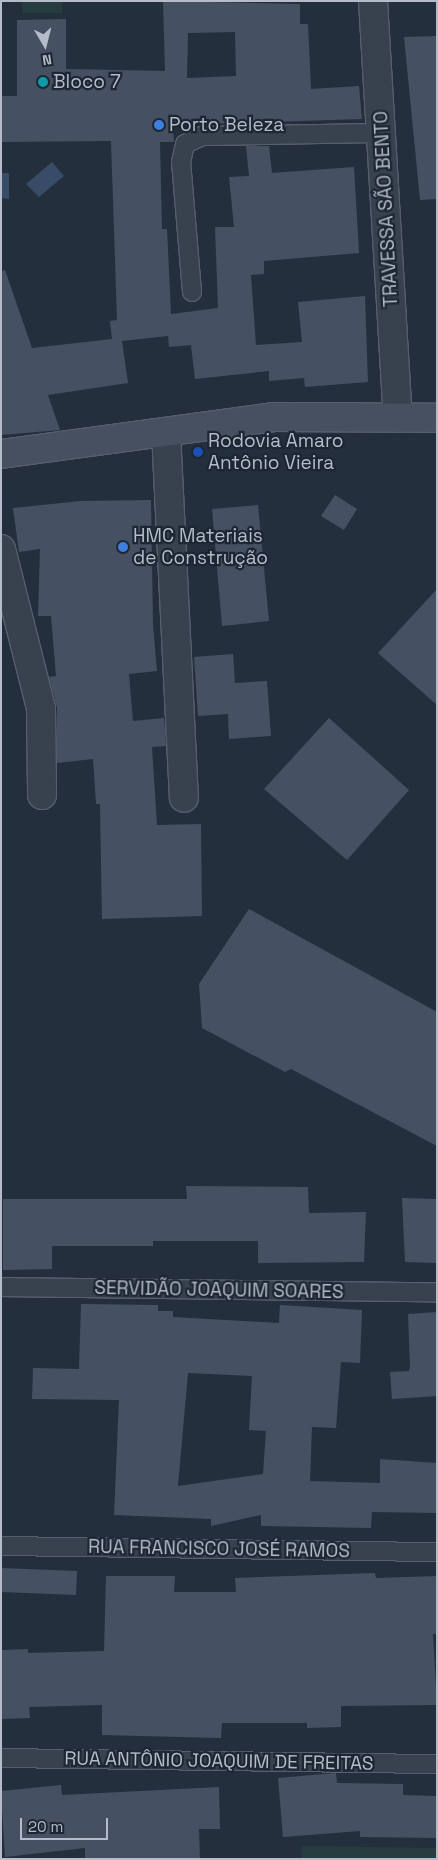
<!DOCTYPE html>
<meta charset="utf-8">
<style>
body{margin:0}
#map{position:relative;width:438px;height:1860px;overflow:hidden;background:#242f3e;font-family:"Space Grotesk",sans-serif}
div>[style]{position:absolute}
.green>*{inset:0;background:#263c3f}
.water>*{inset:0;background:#394c67}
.building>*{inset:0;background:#455162}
.roads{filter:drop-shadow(1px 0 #565f6c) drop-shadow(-1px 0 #565f6c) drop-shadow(0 1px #565f6c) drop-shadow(0 -1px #565f6c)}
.lane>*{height:18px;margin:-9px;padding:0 9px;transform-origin:9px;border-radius:9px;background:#38414e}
.street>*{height:28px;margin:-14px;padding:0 14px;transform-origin:14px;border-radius:14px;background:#38414e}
.secondary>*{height:28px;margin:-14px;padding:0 14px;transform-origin:14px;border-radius:14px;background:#465061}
.dots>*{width:14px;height:14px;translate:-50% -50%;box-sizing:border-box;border:2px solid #1d2633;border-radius:50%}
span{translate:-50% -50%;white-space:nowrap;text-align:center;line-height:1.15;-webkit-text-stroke:4.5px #1d2633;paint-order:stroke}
.poi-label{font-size:19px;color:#b4bcc9}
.left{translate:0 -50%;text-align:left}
.street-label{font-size:19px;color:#b4bcc9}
.frame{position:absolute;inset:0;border:2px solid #b4bcc9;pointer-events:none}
.north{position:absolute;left:20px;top:20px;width:50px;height:50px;-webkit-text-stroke:4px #1d2633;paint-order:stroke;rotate:172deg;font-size:14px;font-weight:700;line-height:20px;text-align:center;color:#b4bcc9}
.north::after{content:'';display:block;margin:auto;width:18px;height:22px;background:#b4bcc9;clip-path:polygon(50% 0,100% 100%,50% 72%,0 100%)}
.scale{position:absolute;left:20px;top:1818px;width:88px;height:22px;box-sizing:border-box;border:2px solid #b4bcc9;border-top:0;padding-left:6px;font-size:15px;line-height:18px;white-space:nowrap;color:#b4bcc9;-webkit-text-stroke:4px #1d2633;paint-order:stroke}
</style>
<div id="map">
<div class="green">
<i style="clip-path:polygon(22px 1px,62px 1px,62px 13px,22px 13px)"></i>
<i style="clip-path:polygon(302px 1846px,437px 1848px,437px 1859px,301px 1859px)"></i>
</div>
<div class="water">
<i style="clip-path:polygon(52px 162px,64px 176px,39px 197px,26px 184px)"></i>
<i style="clip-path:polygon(1px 173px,9px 173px,9px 199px,1px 198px)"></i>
</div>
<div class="building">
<i style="clip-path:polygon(evenodd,163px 1px,300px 4px,300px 24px,308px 24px,311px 89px,359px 86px,362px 119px,173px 125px,174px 142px,160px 142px,162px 229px,167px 229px,171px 314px,218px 308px,215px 227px,234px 227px,229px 177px,249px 176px,246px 146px,269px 146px,272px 173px,354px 167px,359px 253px,264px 261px,264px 274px,251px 275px,256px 345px,302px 342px,298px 302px,365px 296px,368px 382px,305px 387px,304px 378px,269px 381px,269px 371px,195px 379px,191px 345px,169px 347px,168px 336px,122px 341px,128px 383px,48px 395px,60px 430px,1px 435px,1px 271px,5px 270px,32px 348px,112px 339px,110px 321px,117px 320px,111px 141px,1px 142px,1px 96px,17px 96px,17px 20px,66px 19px,66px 69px,165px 71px,163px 1px,235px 32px,236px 76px,187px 78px,188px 33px,235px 32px)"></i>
<i style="clip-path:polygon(437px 36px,437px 199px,420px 200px,404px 37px)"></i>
<i style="clip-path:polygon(335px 495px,357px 509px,344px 530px,321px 516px)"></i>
<i style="clip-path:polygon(151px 500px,153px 625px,157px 671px,129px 674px,133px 721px,164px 718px,166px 746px,152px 747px,157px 825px,201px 824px,202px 916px,102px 919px,100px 804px,96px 804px,93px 759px,57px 763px,57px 708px,49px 677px,56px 676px,51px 616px,38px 616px,40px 549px,19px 552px,13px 508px,81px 501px)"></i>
<i style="clip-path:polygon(258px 505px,269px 621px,222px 626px,212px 509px)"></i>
<i style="clip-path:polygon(437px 589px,437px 705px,378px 653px)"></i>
<i style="clip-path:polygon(233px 654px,235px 683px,267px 681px,271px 736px,229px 739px,228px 714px,198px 716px,194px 657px)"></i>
<i style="clip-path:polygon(329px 718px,409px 790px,347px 860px,264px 789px)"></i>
<i style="clip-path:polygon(249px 909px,437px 1012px,437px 1146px,291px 1069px,285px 1072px,202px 1028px,199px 984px)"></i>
<i style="clip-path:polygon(186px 1186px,308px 1187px,309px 1213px,366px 1212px,364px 1262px,258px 1263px,258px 1241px,153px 1241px,153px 1246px,52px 1246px,52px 1269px,3px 1270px,3px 1199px,187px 1199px)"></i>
<i style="clip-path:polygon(402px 1198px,437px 1199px,437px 1263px,405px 1262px)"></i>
<i style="clip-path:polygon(evenodd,81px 1304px,158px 1305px,158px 1311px,173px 1311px,173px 1317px,279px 1323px,280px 1305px,362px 1310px,360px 1363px,341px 1362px,336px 1428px,312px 1427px,310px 1481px,380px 1483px,380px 1459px,437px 1463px,437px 1513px,372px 1512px,371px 1528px,261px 1526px,261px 1515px,211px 1526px,211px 1519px,114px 1515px,119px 1400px,32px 1399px,33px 1368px,79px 1369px,81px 1304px,188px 1373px,252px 1376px,249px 1430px,266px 1431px,263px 1474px,178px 1486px,188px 1373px)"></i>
<i style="clip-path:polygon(437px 1312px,437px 1396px,392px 1399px,390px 1372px,409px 1371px,410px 1366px,408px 1314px)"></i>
<i style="clip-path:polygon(1px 1568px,77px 1571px,76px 1595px,1px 1592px)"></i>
<i style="clip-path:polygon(375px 1573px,376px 1578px,437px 1576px,437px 1634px,433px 1634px,437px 1705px,341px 1706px,341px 1727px,307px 1728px,307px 1723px,222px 1723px,221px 1738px,102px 1735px,102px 1705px,29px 1707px,30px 1718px,1px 1719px,1px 1650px,28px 1649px,28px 1653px,104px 1651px,106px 1576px,175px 1576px,174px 1592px,236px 1592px,235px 1578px)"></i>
<i style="clip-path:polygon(336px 1773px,337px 1783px,403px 1784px,403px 1795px,437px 1796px,437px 1838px,360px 1837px,360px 1831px,283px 1837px,278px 1778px)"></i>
<i style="clip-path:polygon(61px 1785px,62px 1795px,219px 1787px,220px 1829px,199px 1829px,200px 1859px,85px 1859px,85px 1848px,5px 1857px,1px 1791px)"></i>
</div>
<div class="roads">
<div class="lane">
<i style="left:192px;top:292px;width:130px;rotate:-94.8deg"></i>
<i style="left:181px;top:162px;width:18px;rotate:-77deg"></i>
<i style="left:185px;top:144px;width:19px;rotate:-25deg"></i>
<i style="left:202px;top:136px;width:179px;rotate:-1deg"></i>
<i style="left:1px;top:1287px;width:436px;rotate:0.7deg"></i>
<i style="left:1px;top:1546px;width:436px;rotate:0.8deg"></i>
<i style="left:1px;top:1758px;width:436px;rotate:0.8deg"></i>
</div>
<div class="street">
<i style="left:373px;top:1px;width:417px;rotate:86.6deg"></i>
<i style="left:166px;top:432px;width:366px;rotate:87.2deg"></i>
<i style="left:1px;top:549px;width:164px;rotate:75.9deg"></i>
<i style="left:41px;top:708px;width:87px;rotate:89.3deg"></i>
</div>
<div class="secondary">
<i style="left:1px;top:454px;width:275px;rotate:-7.7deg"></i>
<i style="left:273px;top:417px;width:164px;rotate:0.3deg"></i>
</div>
</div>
<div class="dots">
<i style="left:43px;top:82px;background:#0f9aa8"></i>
<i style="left:159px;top:125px;background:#3f7fe0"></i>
<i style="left:198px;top:452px;background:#1a4fb4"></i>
<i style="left:123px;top:547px;background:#3f7fe0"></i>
</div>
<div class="poi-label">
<span class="left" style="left:53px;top:82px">Bloco 7</span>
<span class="left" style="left:169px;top:125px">Porto Beleza</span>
<span class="left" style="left:208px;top:452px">Rodovia Amaro<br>Antônio Vieira</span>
<span class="left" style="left:133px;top:547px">HMC Materiais<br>de Construção</span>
</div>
<div class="street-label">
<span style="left:386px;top:209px;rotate:-93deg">TRAVESSA SÃO BENTO</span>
<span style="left:219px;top:1290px;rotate:1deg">SERVIDÃO JOAQUIM SOARES</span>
<span style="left:219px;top:1549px;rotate:1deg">RUA FRANCISCO JOSÉ RAMOS</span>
<span style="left:219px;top:1761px;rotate:1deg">RUA ANTÔNIO JOAQUIM DE FREITAS</span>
</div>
<div class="frame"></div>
<div class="north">N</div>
<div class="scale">20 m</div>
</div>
